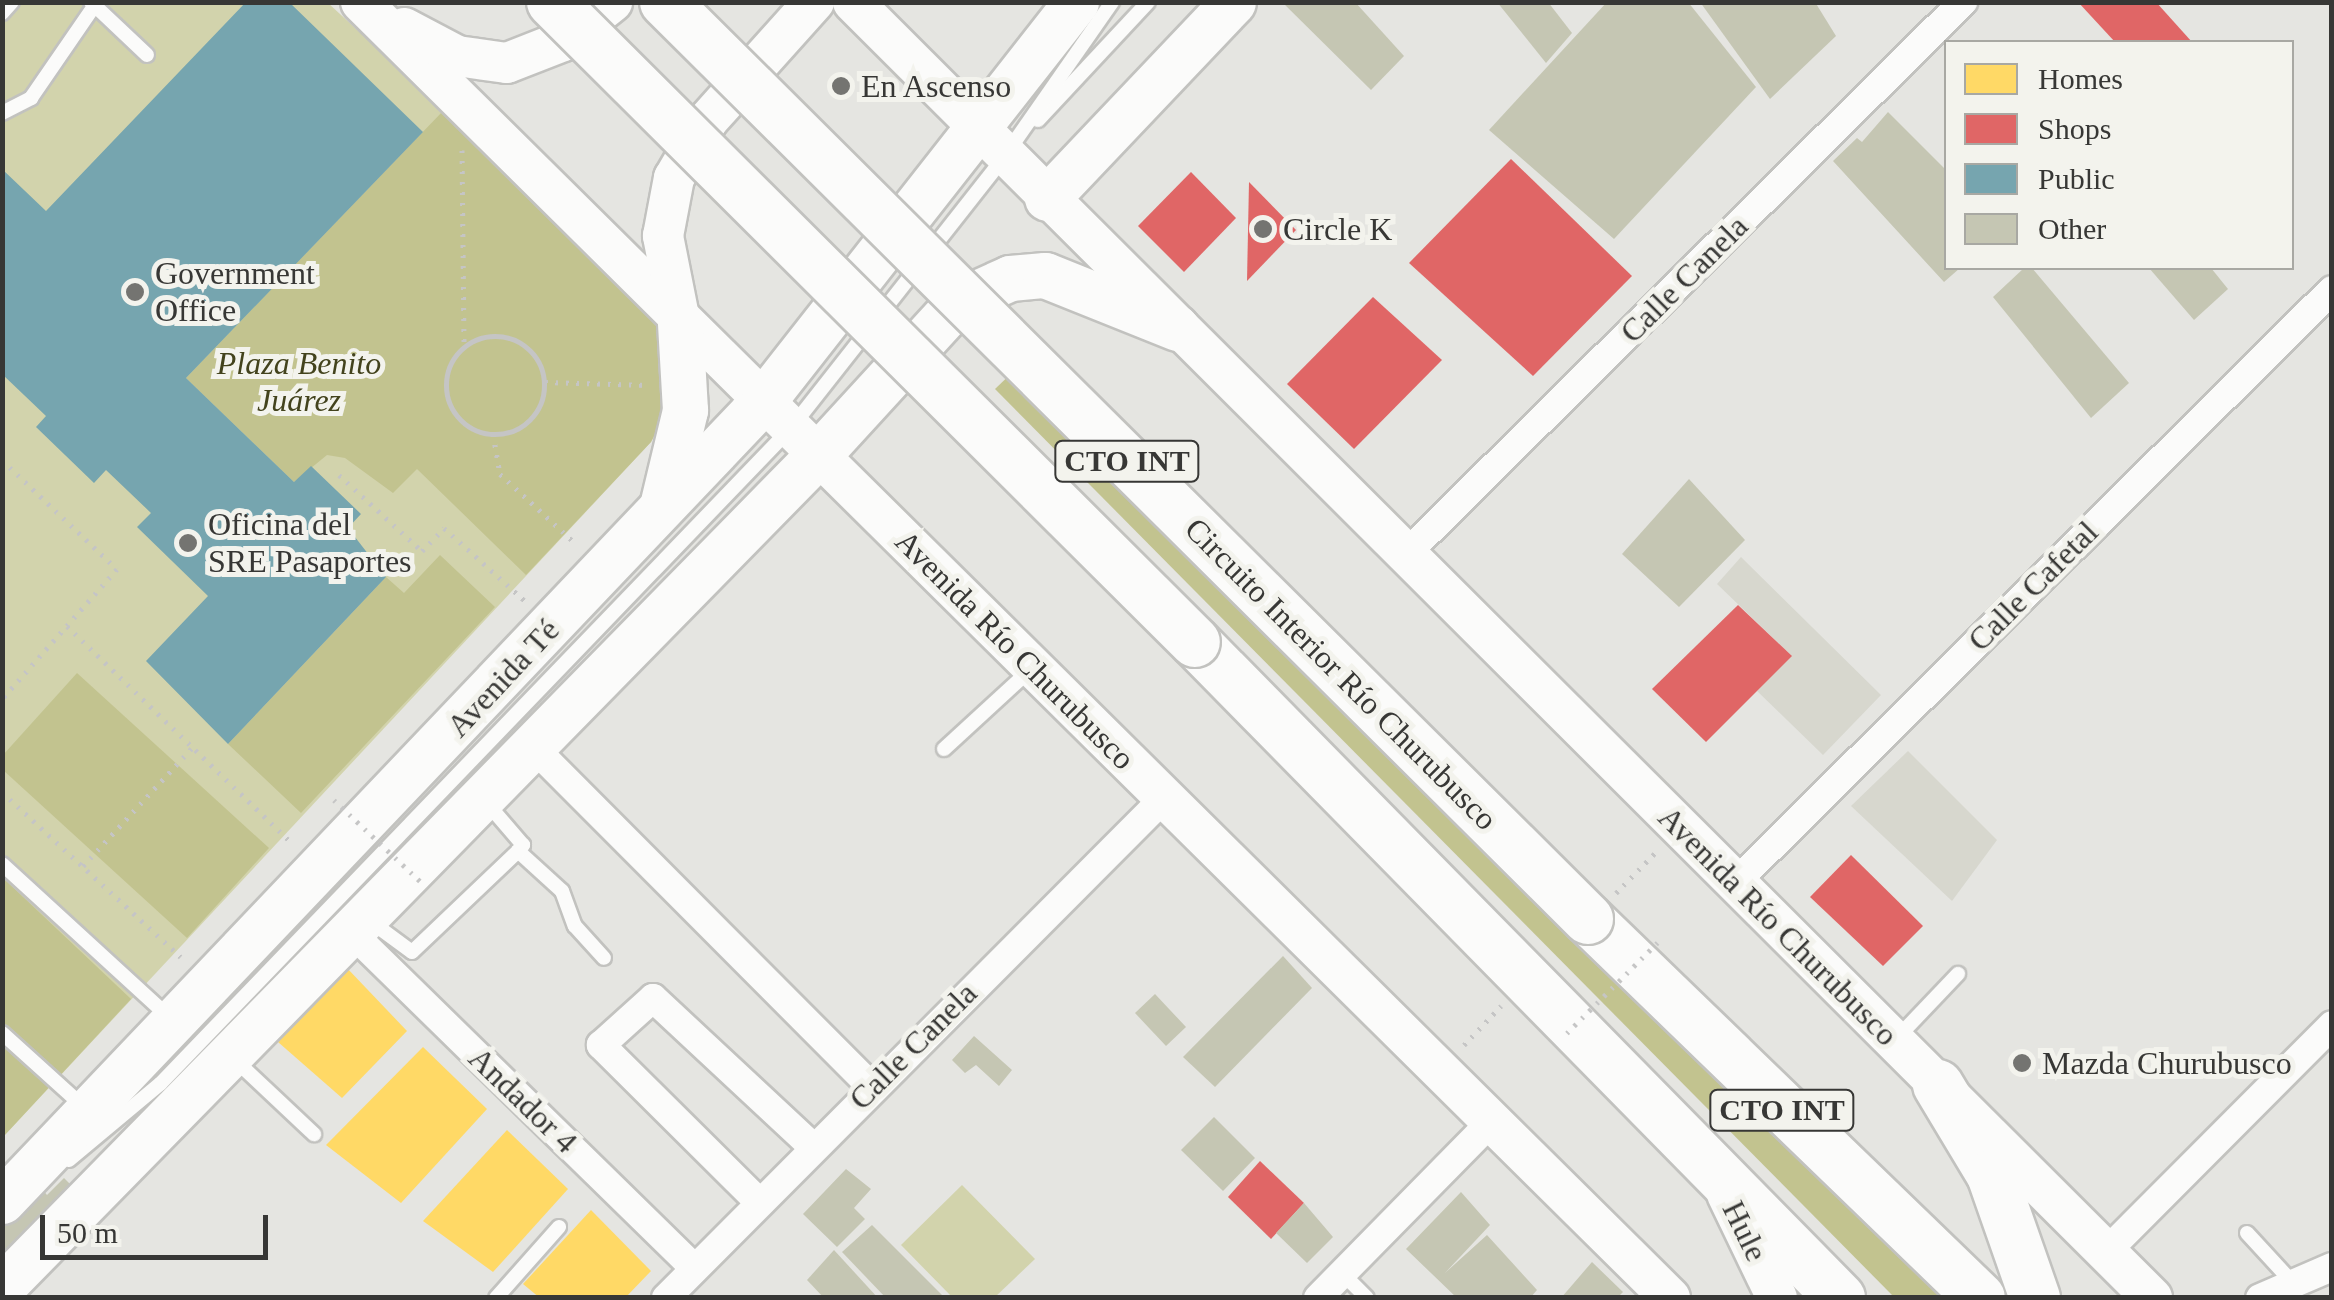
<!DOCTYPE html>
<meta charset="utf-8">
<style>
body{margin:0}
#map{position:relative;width:2334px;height:1300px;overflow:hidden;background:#e5e5e1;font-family:Georgia,serif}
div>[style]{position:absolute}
.built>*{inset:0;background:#d7d7ce}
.green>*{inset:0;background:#d2d3ac}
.forest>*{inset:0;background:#c2c38f}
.homes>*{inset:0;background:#ffd966}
.shops>*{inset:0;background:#e06666}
.public>*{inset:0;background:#76a5af}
.building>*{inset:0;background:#c5c6b3}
.path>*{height:5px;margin-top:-2.5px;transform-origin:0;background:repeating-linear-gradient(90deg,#c5c5c5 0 2.5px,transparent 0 10.5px)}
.path>.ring{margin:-2.5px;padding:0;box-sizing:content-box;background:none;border:5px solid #c5c5c5;border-radius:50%}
.roads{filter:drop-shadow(2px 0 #c2c2bf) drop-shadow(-2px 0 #c2c2bf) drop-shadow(0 2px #c2c2bf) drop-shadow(0 -2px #c2c2bf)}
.lane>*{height:14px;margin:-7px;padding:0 7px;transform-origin:7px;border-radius:7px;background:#fbfbfa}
.street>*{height:28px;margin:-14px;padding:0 14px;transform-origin:14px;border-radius:14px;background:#fbfbfa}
.secondary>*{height:40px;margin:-20px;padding:0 20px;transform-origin:20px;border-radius:20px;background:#fbfbfa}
.primary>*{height:45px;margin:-22.5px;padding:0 22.5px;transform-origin:22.5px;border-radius:22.5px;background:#fbfbfa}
.highway>*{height:50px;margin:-25px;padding:0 25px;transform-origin:25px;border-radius:25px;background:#fbfbfa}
.path-bridge>*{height:5px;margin-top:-2.5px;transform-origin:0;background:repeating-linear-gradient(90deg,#c5c5c5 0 2.5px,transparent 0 10.5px)}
.bridges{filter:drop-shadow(2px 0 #c2c2bf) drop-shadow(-2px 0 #c2c2bf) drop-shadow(0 2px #c2c2bf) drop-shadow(0 -2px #c2c2bf)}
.highway-bridge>*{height:50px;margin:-25px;padding:0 25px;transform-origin:25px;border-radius:25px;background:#fbfbfa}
.dots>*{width:28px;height:28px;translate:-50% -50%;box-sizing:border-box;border:5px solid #f3f3ed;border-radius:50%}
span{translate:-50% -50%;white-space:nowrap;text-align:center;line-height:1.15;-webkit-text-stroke:10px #f3f3ed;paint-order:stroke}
.shield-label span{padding:2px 8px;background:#f3f3ed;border:2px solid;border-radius:8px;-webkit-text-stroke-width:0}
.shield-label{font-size:30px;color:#373735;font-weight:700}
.poi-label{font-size:32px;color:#373735}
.left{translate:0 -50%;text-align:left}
.street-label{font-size:32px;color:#373735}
.park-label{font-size:32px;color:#43431d;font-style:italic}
.frame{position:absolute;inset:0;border:5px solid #373735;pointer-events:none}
.legend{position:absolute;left:1944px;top:40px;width:350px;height:230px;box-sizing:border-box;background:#f3f3ed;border:2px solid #a8a8a3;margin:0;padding:12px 18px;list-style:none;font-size:30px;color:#373735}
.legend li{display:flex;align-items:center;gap:20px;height:50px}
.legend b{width:50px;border:2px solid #a8a8a3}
.scale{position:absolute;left:40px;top:1215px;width:228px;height:45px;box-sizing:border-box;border:5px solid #373735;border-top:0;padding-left:12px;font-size:30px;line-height:35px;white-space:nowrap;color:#373735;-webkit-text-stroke:8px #f3f3ed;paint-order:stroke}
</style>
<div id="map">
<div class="built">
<i style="clip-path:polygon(1741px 557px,1881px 695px,1823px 755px,1757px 691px,1791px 655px,1717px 584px)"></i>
<i style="clip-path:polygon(1908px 751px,1997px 840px,1952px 901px,1851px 806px)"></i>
</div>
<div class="green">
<i style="clip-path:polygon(3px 3px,328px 3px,644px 293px,673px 400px,651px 442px,3px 1137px)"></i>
<i style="clip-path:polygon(962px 1185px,1035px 1259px,995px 1297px,952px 1297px,901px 1245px)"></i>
</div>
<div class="forest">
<i style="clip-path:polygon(443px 111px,644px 293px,671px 335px,673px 400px,651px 442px,526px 575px,417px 469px,393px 493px,345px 458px,327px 455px,294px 482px,186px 378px)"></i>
<i style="clip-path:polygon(1019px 366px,1950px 1297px,1894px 1297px,995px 389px)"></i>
<i style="clip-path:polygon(440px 555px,495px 607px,301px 813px,228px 744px,386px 577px,404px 593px)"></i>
<i style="clip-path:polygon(77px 673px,269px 848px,187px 938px,3px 770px,3px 755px)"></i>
<i style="clip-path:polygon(2px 877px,131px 999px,3px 1137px,2px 1137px)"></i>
</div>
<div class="homes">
<i style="clip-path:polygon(346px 967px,407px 1031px,342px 1098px,278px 1042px)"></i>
<i style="clip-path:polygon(423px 1047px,487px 1109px,401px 1203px,326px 1145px)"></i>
<i style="clip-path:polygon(507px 1130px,568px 1189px,493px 1272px,423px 1221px)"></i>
<i style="clip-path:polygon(591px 1210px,651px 1271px,625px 1298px,540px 1298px,523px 1284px)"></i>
</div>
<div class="shops">
<i style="clip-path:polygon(2078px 2px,2156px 2px,2192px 42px,2115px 42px)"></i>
<i style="clip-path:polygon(1511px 159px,1632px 276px,1533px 376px,1409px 263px)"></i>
<i style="clip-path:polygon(1191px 172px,1236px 218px,1184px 272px,1138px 226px)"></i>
<i style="clip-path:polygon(1249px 182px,1296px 230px,1247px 281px)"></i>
<i style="clip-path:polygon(1373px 297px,1442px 360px,1354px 449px,1287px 384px)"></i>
<i style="clip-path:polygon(1738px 605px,1792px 656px,1706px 742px,1652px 689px)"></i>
<i style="clip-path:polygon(1851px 855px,1923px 926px,1883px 966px,1810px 897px)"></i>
<i style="clip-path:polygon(1260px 1161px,1304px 1203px,1271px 1239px,1228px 1197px)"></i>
</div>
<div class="public">
<i style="clip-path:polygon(246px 2px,289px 2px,423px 132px,186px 378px,294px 482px,311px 466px,361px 514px,348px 528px,386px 577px,228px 744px,146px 661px,208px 596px,137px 527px,151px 513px,106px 470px,94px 483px,36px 427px,46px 416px,2px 374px,2px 169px,46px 211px)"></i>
</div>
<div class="building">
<i style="clip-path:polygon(1282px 2px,1355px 2px,1404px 56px,1371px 90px)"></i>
<i style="clip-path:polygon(1497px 2px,1548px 2px,1572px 33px,1546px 63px)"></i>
<i style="clip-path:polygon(1607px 2px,1688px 2px,1756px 87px,1614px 239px,1489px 130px)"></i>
<i style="clip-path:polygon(1700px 2px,1815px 2px,1836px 36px,1770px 99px)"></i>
<i style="clip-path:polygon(1888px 112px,1946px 170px,1946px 268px,1960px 268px,1944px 282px,1833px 161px,1857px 138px,1862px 142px)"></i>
<i style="clip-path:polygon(2024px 268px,2032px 268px,2129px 383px,2091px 418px,1993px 297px)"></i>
<i style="clip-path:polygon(2149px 268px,2211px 268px,2228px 289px,2194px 320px)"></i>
<i style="clip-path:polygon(1689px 479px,1745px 540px,1679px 607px,1622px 554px)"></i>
<i style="clip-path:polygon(1283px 956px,1312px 988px,1215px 1087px,1183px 1057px)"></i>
<i style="clip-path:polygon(1155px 994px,1186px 1027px,1166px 1046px,1135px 1013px)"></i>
<i style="clip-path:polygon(974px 1036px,1012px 1070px,999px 1086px,976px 1065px,965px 1073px,952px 1060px)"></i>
<i style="clip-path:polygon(1214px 1117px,1255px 1158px,1223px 1191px,1181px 1150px)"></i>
<i style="clip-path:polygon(846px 1169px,871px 1189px,854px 1208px,865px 1219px,837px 1247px,803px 1214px)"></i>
<i style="clip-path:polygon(64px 1178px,72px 1186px,2px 1268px,2px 1227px,41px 1188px,47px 1195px)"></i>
<i style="clip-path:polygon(1461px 1192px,1490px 1225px,1445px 1273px,1487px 1235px,1537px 1290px,1530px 1298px,1457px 1298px,1406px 1249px)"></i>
<i style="clip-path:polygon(1304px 1203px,1333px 1237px,1307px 1263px,1276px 1233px)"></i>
<i style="clip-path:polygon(872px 1225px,945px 1298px,886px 1298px,842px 1252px)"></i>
<i style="clip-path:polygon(834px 1250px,878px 1298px,824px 1298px,807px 1280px)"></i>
<i style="clip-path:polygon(1592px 1262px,1623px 1292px,1617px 1298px,1561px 1298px)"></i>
</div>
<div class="path">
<i style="left:462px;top:150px;width:197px;rotate:89.4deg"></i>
<i class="ring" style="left:446px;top:336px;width:93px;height:93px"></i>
<i style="left:545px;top:382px;width:103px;rotate:1.7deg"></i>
<i style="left:493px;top:434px;width:41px;rotate:80.1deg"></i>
<i style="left:500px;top:474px;width:103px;rotate:42.6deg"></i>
<i style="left:2px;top:460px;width:158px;rotate:43.5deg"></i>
<i style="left:117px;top:569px;width:174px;rotate:131.5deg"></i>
<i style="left:339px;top:475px;width:113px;rotate:42.5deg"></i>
<i style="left:422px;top:551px;width:32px;rotate:-46deg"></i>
<i style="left:444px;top:528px;width:108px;rotate:42deg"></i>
<i style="left:67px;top:626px;width:311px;rotate:44deg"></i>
<i style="left:2px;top:792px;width:243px;rotate:42.7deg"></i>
<i style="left:83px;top:866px;width:162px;rotate:-47.3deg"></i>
<i style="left:1616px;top:893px;width:59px;rotate:-45.7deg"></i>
<i style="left:1464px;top:1045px;width:54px;rotate:-46.5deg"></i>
</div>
<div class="roads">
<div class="lane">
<i style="left:91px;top:2px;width:77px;rotate:43.4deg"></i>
<i style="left:2px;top:13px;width:15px;rotate:-48deg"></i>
<i style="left:2px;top:113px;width:33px;rotate:-27deg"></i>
<i style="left:31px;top:98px;width:116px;rotate:-55.5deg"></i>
<i style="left:1038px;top:120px;width:161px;rotate:-47deg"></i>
<i style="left:944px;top:749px;width:120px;rotate:-42.6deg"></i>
<i style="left:518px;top:851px;width:59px;rotate:42.3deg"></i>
<i style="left:562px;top:891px;width:37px;rotate:70deg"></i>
<i style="left:575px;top:926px;width:43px;rotate:47.8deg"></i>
<i style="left:2px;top:864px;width:225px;rotate:42.5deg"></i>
<i style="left:370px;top:921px;width:52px;rotate:36.4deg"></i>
<i style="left:412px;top:952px;width:146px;rotate:-43.6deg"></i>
<i style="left:518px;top:851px;width:8px;rotate:-50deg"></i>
<i style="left:523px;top:845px;width:57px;rotate:-130.7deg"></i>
<i style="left:2px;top:1033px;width:112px;rotate:42.1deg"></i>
<i style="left:1896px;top:1039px;width:90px;rotate:-46.4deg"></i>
<i style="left:234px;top:1059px;width:110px;rotate:43.2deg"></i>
<i style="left:69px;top:1160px;width:119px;rotate:-39.9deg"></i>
<i style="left:160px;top:1084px;width:910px;rotate:-46.11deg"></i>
<i style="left:791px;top:428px;width:345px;rotate:-51.8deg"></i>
<i style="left:1004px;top:157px;width:189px;rotate:-55.1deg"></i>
<i style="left:2247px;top:1233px;width:68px;rotate:47.4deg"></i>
<i style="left:1342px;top:1273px;width:35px;rotate:45deg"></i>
<i style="left:496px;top:1298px;width:95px;rotate:-48.4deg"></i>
</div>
<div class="street">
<i style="left:1405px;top:555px;width:786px;rotate:-44.74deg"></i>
<i style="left:533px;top:747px;width:480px;rotate:45.1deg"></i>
<i style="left:1735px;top:883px;width:841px;rotate:-44.81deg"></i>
<i style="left:351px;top:932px;width:480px;rotate:44.4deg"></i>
<i style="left:759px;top:1202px;width:223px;rotate:-135.2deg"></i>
<i style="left:601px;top:1045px;width:70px;rotate:-42.1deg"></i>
<i style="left:653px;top:998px;width:219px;rotate:43deg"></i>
<i style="left:2106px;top:1252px;width:320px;rotate:-45.1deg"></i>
<i style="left:666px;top:1298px;width:706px;rotate:-45.11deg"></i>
<i style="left:1318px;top:1298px;width:247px;rotate:-45.5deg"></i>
<i style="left:2260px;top:1298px;width:78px;rotate:-23.3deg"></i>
</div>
<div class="secondary">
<i style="left:361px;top:2px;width:1842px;rotate:44.71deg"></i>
<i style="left:853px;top:2px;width:1835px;rotate:44.93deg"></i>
<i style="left:404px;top:28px;width:60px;rotate:27.8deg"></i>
<i style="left:457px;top:56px;width:50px;rotate:8deg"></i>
<i style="left:507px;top:63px;width:60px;rotate:-21.4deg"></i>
<i style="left:563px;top:41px;width:63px;rotate:-38.5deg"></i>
<i style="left:680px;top:322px;width:88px;rotate:-101.2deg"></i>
<i style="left:663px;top:236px;width:59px;rotate:-79.3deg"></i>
<i style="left:674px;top:178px;width:67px;rotate:-59.6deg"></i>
<i style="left:708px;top:120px;width:159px;rotate:-48.1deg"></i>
<i style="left:1727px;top:1194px;width:115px;rotate:64.3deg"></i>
</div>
<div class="primary">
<i style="left:1047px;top:198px;width:270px;rotate:-46.5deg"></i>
<i style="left:662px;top:506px;width:99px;rotate:-76.5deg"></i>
<i style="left:685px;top:410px;width:88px;rotate:-93.3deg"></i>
<i style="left:2px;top:1201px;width:1104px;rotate:-46.43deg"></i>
<i style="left:763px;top:401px;width:507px;rotate:-51.89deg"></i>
<i style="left:2px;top:1287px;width:1165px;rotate:-45.56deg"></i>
<i style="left:818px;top:455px;width:209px;rotate:-47.5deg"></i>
<i style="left:959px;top:301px;width:56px;rotate:-24.3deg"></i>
<i style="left:1010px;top:278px;width:35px;rotate:-5deg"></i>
<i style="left:1045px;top:275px;width:142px;rotate:21.9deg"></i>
</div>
<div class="highway">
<i style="left:1195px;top:642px;width:920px;rotate:45.48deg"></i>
<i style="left:1588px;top:919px;width:545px;rotate:44.03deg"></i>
<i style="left:1938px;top:1085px;width:105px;rotate:59deg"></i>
<i style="left:1992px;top:1175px;width:130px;rotate:70.7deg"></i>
</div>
</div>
<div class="path-bridge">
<i style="left:334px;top:800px;width:121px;rotate:43.3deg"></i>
<i style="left:1567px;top:1033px;width:133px;rotate:-45deg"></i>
</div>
<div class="bridges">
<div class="highway-bridge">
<i style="left:552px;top:2px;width:907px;rotate:44.87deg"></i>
<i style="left:665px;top:2px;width:1301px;rotate:44.81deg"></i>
</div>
</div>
<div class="dots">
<i style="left:841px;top:86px;background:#747471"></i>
<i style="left:1263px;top:229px;background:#747471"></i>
<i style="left:135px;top:292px;background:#747471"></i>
<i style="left:188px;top:543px;background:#747471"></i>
<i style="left:2022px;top:1063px;background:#747471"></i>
</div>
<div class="shield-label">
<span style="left:1127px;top:461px">CTO INT</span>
<span style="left:1782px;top:1110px">CTO INT</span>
</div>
<div class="poi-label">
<span class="left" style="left:861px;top:86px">En Ascenso</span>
<span class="left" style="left:1283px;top:229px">Circle K</span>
<span class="left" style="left:155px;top:292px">Government<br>Office</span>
<span class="left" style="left:208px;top:543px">Oficina del<br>SRE Pasaportes</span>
<span class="left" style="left:2042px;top:1063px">Mazda Churubusco</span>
</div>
<div class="street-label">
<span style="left:1684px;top:279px;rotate:-45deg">Calle Canela</span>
<span style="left:2033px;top:586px;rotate:-45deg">Calle Cafetal</span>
<span style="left:1015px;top:650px;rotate:45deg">Avenida Río Churubusco</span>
<span style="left:1341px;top:674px;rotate:45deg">Circuito Interior Río Churubusco</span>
<span style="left:503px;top:678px;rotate:-47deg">Avenida Té</span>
<span style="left:1778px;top:926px;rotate:45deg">Avenida Río Churubusco</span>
<span style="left:913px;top:1046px;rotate:-45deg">Calle Canela</span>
<span style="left:523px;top:1100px;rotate:44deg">Andador 4</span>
<span style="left:1745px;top:1231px;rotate:64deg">Hule</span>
</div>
<div class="park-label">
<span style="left:299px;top:382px">Plaza Benito<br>Juárez</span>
</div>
<div class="frame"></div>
<ul class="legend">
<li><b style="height:28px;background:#ffd966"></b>Homes</li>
<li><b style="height:28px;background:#e06666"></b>Shops</li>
<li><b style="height:28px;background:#76a5af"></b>Public</li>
<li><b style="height:28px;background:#c5c6b3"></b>Other</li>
</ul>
<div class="scale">50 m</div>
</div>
